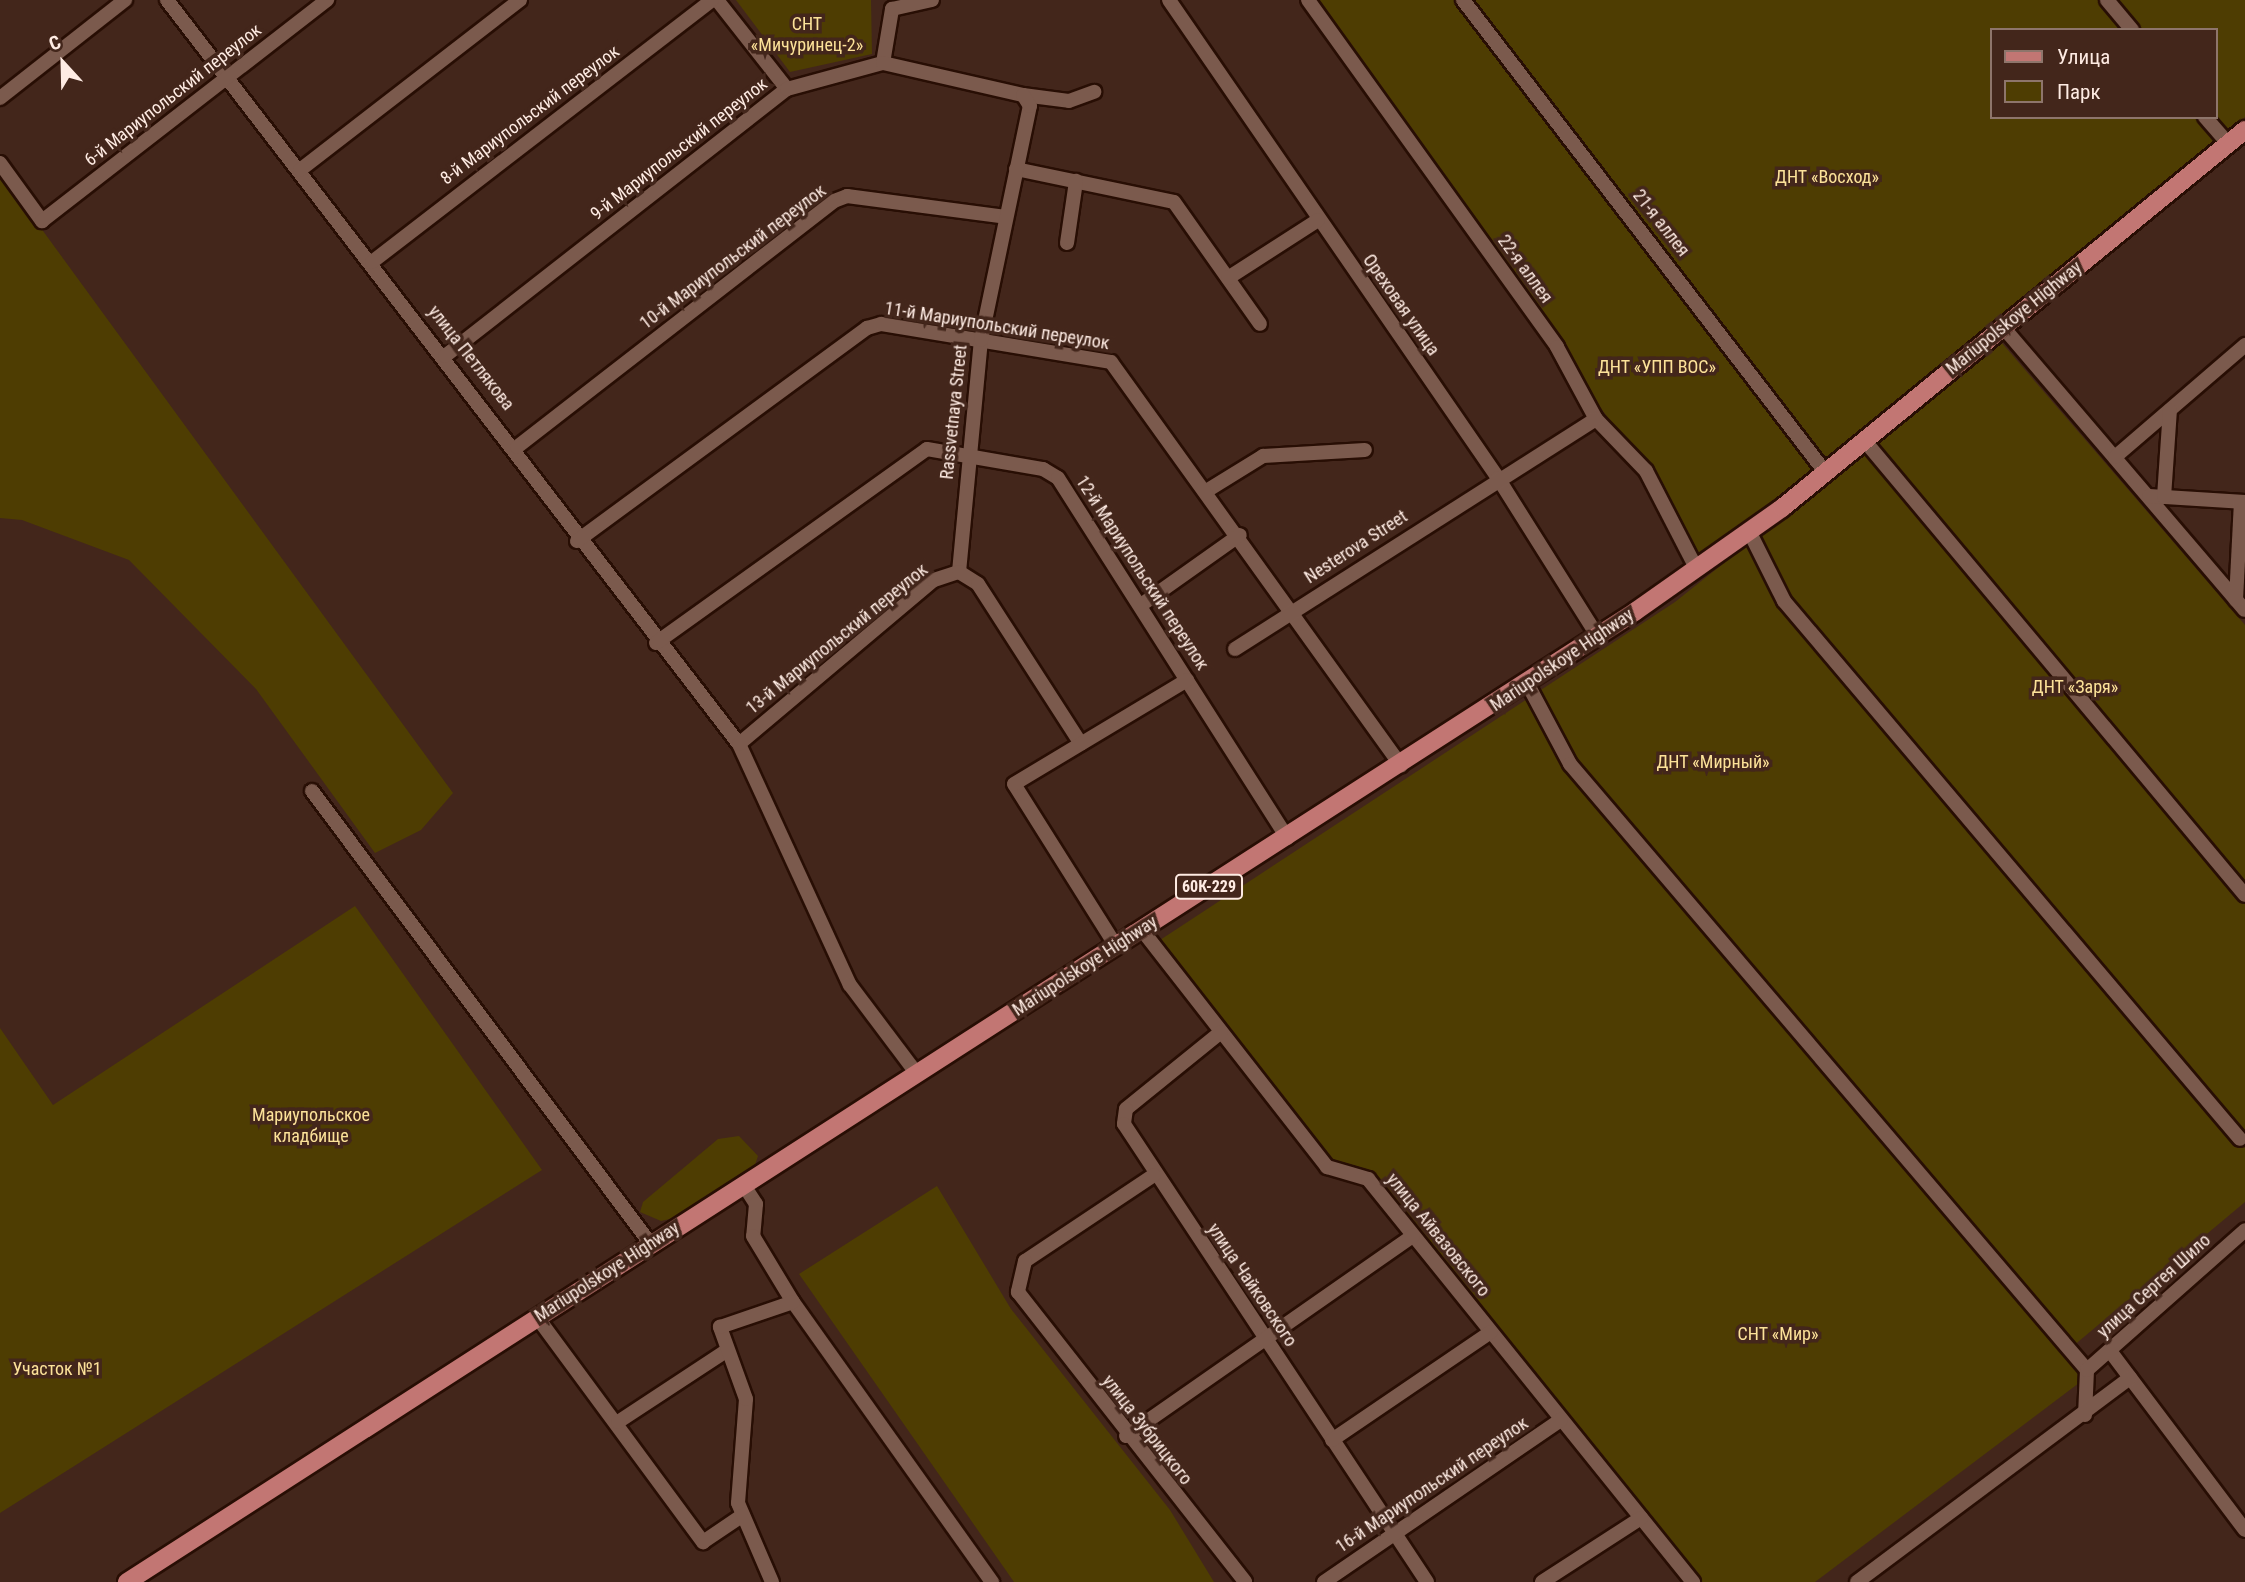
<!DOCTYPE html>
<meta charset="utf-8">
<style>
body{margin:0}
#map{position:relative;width:2245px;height:1582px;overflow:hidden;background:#43261b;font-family:"Roboto Condensed",sans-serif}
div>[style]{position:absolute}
.green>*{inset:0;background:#4e3d02}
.roads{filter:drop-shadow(2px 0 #280e04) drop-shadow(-2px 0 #280e04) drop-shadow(0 2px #280e04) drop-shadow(0 -2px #280e04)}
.minor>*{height:14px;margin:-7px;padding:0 7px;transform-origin:7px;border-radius:7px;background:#7b5a4d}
.major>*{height:18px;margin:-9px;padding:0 9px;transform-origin:9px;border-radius:9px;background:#c27673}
span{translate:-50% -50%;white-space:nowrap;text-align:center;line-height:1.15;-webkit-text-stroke:7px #43261b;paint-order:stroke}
.shield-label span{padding:2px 5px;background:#43261b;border:2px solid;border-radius:5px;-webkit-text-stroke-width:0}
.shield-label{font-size:16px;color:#feebe3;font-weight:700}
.park-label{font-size:18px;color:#fce299}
.street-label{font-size:18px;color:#feebe3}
.legend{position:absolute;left:1990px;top:28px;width:228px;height:91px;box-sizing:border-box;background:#43261b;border:2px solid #8e756b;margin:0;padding:9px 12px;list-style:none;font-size:21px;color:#feebe3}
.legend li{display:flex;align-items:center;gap:14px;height:35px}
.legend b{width:35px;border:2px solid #8e756b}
.north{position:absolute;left:28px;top:28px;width:70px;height:70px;-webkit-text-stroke:5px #43261b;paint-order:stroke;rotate:338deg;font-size:19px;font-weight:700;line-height:28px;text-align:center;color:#feebe3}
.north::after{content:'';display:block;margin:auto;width:24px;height:32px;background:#feebe3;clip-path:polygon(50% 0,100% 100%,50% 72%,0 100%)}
</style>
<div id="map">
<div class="green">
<i style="clip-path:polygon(736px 0,871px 0,872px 54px,790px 72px)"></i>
<i style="clip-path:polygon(evenodd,1308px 0,2245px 0,2245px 117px,1825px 462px,1692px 561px,1646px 471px,1308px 0,1991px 30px,2215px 30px,2215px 117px,1991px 117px,1991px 30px)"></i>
<i style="clip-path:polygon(0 172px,453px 793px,421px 830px,375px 853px,256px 689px,129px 560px,22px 520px,0 518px)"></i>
<i style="clip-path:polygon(2001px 342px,2245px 625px,2245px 1202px,2066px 1352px,2083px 1380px,1815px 1582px,1699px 1582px,1368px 1178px,1328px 1166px,1157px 942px,1675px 602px)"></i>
<i style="clip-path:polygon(355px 906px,542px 1170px,0 1513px,0 1028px,53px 1105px)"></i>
<i style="clip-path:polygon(739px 1136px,758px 1156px,755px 1165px,674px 1218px,661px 1221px,640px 1212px,643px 1202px,718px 1139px)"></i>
<i style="clip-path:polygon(937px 1186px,1011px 1309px,1170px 1510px,1214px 1582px,1014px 1582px,799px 1274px)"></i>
</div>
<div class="roads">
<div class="minor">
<i style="left:167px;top:0;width:938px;rotate:52.45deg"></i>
<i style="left:739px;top:744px;width:265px;rotate:65.3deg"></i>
<i style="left:850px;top:985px;width:111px;rotate:53deg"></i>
<i style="left:717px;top:0;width:113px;rotate:51.8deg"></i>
<i style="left:1169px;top:0;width:580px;rotate:55.46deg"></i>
<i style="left:1498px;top:478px;width:186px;rotate:57.8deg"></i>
<i style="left:1308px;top:0;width:427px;rotate:54.3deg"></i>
<i style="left:1557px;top:347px;width:82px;rotate:61.6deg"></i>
<i style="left:1596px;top:419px;width:72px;rotate:46.1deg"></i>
<i style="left:1646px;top:471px;width:109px;rotate:62.7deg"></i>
<i style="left:1463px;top:0;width:595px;rotate:52.51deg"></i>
<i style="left:2107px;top:0;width:39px;rotate:50deg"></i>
<i style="left:883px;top:63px;width:55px;rotate:-80.5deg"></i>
<i style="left:892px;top:9px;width:41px;rotate:-12.7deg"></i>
<i style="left:0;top:98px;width:159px;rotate:-38.1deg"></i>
<i style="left:2205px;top:117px;width:35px;rotate:49deg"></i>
<i style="left:0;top:163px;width:72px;rotate:54.1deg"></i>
<i style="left:42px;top:221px;width:361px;rotate:-37.8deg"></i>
<i style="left:1016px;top:169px;width:161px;rotate:11.8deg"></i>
<i style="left:1174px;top:202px;width:149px;rotate:54.8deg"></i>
<i style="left:300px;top:170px;width:278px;rotate:-37.7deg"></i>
<i style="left:1067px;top:243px;width:63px;rotate:-81.7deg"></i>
<i style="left:372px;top:262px;width:429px;rotate:-37.6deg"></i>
<i style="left:1228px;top:278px;width:107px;rotate:-32.8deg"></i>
<i style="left:2003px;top:327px;width:372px;rotate:49.5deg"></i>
<i style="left:445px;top:356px;width:434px;rotate:-38deg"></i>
<i style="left:787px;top:89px;width:99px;rotate:-15.2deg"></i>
<i style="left:883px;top:63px;width:144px;rotate:12.9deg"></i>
<i style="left:1023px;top:95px;width:46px;rotate:7.4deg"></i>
<i style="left:1069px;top:101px;width:27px;rotate:-20deg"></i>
<i style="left:1864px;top:440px;width:593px;rotate:50.06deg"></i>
<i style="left:517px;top:447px;width:401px;rotate:-37.8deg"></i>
<i style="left:834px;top:201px;width:14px;rotate:-21deg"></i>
<i style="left:847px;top:196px;width:160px;rotate:7.5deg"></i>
<i style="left:2115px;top:457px;width:172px;rotate:-40.7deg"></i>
<i style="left:1208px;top:490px;width:65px;rotate:-31.7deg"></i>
<i style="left:1263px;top:456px;width:102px;rotate:-3.4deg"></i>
<i style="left:2149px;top:496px;width:96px;rotate:3.6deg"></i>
<i style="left:2164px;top:497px;width:87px;rotate:-86.1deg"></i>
<i style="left:1749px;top:531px;width:78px;rotate:63.4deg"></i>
<i style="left:1784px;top:601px;width:705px;rotate:49.72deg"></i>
<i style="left:577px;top:541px;width:360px;rotate:-36.3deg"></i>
<i style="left:867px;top:328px;width:15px;rotate:-16deg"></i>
<i style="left:881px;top:324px;width:233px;rotate:9.4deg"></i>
<i style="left:1111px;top:362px;width:497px;rotate:54.3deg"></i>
<i style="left:959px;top:572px;width:233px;rotate:-84.6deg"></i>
<i style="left:981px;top:340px;width:239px;rotate:-78.2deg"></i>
<i style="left:1030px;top:106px;width:13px;rotate:-122deg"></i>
<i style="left:2236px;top:600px;width:98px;rotate:-87.1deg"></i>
<i style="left:1141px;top:605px;width:121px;rotate:-35.3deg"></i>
<i style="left:656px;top:643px;width:333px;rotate:-35.6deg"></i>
<i style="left:927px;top:449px;width:118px;rotate:9.8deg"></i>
<i style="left:1043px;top:469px;width:17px;rotate:31deg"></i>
<i style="left:1058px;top:478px;width:427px;rotate:57.5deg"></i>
<i style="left:1235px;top:649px;width:428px;rotate:-32.5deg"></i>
<i style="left:1527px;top:683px;width:92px;rotate:62deg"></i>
<i style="left:1570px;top:764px;width:797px;rotate:49.53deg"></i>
<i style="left:2087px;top:1370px;width:45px;rotate:92.5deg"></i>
<i style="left:739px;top:744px;width:255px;rotate:-40.1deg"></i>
<i style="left:934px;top:580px;width:26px;rotate:-18deg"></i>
<i style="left:959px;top:572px;width:22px;rotate:32deg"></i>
<i style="left:978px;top:584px;width:190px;rotate:57.2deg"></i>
<i style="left:312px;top:791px;width:564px;rotate:53.21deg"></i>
<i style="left:1142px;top:930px;width:301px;rotate:52deg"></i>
<i style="left:1327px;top:1167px;width:43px;rotate:16.3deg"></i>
<i style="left:1368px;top:1179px;width:518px;rotate:51.12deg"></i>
<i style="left:1116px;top:946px;width:191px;rotate:-122.2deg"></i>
<i style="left:1014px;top:784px;width:202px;rotate:-31deg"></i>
<i style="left:1221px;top:1032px;width:122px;rotate:141deg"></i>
<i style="left:1126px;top:1109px;width:15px;rotate:98deg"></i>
<i style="left:1124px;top:1124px;width:549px;rotate:56.51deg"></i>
<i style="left:1154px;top:1175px;width:155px;rotate:146.3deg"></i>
<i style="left:1025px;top:1261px;width:32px;rotate:103deg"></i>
<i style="left:1018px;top:1292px;width:368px;rotate:51.9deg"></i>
<i style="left:743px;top:1184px;width:24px;rotate:57deg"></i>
<i style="left:756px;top:1204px;width:32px;rotate:95deg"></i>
<i style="left:753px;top:1236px;width:77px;rotate:58.8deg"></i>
<i style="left:793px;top:1302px;width:344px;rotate:54.6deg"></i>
<i style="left:537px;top:1317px;width:280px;rotate:53.6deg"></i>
<i style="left:703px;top:1542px;width:48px;rotate:-34deg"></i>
<i style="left:2110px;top:1351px;width:224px;rotate:53deg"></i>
<i style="left:2087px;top:1370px;width:211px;rotate:-41.5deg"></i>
<i style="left:618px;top:1422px;width:129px;rotate:-33.3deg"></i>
<i style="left:1126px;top:1436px;width:350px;rotate:-34.9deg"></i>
<i style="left:1332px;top:1440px;width:192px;rotate:-34.2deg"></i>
<i style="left:772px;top:1582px;width:86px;rotate:-113.3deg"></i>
<i style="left:738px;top:1503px;width:104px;rotate:-85.6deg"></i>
<i style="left:746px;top:1399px;width:77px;rotate:-109.9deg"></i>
<i style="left:720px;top:1327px;width:77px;rotate:-18.9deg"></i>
<i style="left:1324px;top:1582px;width:287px;rotate:-34.4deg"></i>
<i style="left:1542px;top:1582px;width:118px;rotate:-32.9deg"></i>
<i style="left:1857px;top:1582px;width:341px;rotate:-36.8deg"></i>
</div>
<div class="major">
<i style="left:127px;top:1582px;width:1794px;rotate:-32.76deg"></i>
<i style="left:1636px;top:611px;width:179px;rotate:-35.2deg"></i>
<i style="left:1782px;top:508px;width:598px;rotate:-39.23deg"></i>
</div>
</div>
<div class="shield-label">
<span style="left:1209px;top:887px">60К-229</span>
</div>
<div class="park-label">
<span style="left:807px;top:35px">СНТ<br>«Мичуринец-2»</span>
<span style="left:1827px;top:177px">ДНТ «Восход»</span>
<span style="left:1657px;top:367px">ДНТ «УПП ВОС»</span>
<span style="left:2075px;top:687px">ДНТ «Заря»</span>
<span style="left:1713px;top:762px">ДНТ «Мирный»</span>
<span style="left:311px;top:1126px">Мариупольское<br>кладбище</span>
<span style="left:1778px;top:1334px">СНТ «Мир»</span>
<span style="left:57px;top:1369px">Участок №1</span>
</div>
<div class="street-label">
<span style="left:173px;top:95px;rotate:-38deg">6-й Мариупольский переулок</span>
<span style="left:530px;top:115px;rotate:-37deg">8-й Мариупольский переулок</span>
<span style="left:679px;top:149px;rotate:-38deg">9-й Мариупольский переулок</span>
<span style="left:1661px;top:223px;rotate:52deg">21-я аллея</span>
<span style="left:733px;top:257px;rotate:-37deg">10-й Мариупольский переулок</span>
<span style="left:1525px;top:269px;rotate:54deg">22-я аллея</span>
<span style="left:1401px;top:305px;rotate:55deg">Ореховая улица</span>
<span style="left:2014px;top:318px;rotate:-39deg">Mariupolskoye Highway</span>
<span style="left:997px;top:326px;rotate:9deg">11-й Мариупольский переулок</span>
<span style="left:471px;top:358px;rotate:52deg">улица Петлякова</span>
<span style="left:954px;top:412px;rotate:-84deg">Rassvetnaya Street</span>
<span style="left:1356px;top:547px;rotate:-33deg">Nesterova Street</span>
<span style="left:1142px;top:573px;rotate:57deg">12-й Мариупольский переулок</span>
<span style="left:837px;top:639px;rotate:-39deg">13-й Мариупольский переулок</span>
<span style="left:1562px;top:660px;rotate:-34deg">Mariupolskoye Highway</span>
<span style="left:1085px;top:966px;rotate:-33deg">Mariupolskoye Highway</span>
<span style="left:1438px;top:1235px;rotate:51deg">улица Айвазовского</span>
<span style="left:607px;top:1272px;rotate:-33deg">Mariupolskoye Highway</span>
<span style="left:1252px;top:1285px;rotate:56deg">улица Чайковского</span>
<span style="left:2154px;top:1286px;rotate:-42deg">улица Сергея Шило</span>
<span style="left:1147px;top:1430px;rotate:52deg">улица Зубрицкого</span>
<span style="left:1432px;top:1485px;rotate:-34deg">16-й Мариупольский переулок</span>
</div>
<ul class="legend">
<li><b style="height:9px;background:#c27673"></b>Улица</li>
<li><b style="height:19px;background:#4e3d02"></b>Парк</li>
</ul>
<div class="north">С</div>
</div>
